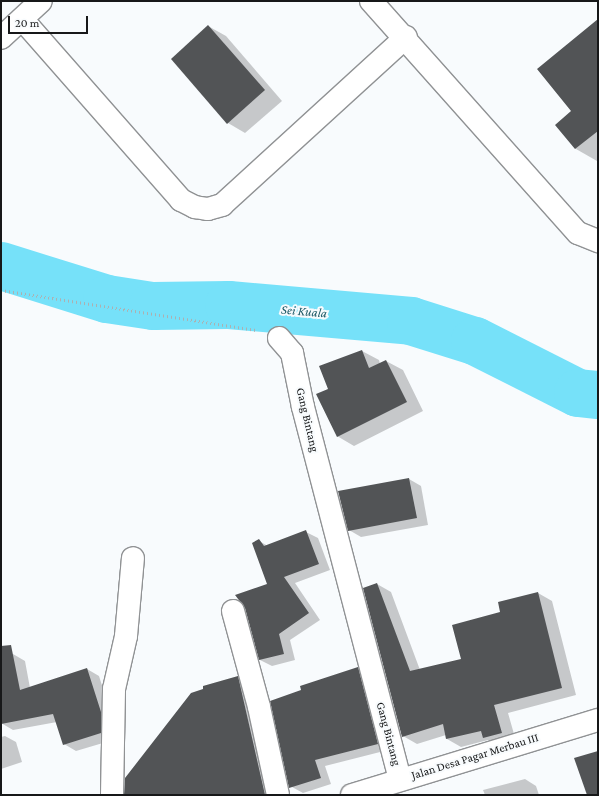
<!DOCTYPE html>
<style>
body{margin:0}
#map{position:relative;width:599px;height:796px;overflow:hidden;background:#f8fbfd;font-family:"Crimson Pro",serif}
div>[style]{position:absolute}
.shadow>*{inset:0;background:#0003}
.river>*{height:48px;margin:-24px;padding:0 24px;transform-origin:24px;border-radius:24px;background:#76e1f9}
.building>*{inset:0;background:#525456}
.path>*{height:2.5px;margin-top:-1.25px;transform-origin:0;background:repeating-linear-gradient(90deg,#adb0b1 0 1px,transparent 0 4px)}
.roads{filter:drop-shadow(1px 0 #909294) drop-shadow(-1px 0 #909294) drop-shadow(0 1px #909294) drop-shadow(0 -1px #909294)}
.minor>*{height:22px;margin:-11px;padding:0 11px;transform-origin:11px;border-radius:11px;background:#fff}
.tertiary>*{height:22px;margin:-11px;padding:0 11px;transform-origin:11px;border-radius:11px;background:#fff}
span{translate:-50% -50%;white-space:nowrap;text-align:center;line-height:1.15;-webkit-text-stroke:4px #f8fbfd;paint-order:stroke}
.street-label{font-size:12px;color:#171819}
.water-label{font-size:13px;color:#1c5966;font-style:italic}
.frame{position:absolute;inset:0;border:2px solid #171819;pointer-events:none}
.scale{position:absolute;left:8px;top:16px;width:80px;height:18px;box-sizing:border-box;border:2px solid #171819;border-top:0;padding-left:5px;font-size:12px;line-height:14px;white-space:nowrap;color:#171819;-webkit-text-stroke:3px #f8fbfd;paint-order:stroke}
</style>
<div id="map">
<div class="shadow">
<i style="clip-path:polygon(598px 20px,598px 161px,597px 161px,576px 149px,557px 125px,573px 111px)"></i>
<i style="clip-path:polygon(208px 26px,226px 36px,282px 101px,245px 133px,228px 123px)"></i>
<i style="clip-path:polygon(362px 351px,379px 360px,380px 364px,386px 361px,403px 370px,423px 411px,354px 446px,337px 436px,329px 389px)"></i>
<i style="clip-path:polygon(409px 479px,421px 486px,428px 525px,361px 537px,349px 530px)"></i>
<i style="clip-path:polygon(306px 532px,318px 538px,330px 570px,295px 583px,320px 620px,290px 640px,295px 660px,272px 666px,260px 660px,246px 607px,268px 585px,259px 541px,268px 546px)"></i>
<i style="clip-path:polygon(377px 584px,391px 592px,420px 670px,462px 660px,501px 612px,538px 593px,552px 601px,576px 695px,508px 713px,516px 741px,498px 746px,488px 740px,461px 747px,447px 739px,446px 735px,417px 744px,403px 736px)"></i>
<i style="clip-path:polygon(13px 654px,25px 661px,30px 688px,87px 669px,99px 676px,113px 720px,113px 740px,76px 751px,64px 744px,57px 722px,13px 730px,1px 723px,1px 656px)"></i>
<i style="clip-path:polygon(358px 668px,369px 674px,388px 750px,325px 766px,331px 784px,303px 793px,292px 787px)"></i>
<i style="clip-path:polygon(238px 677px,249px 684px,275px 795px,124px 795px)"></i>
<i style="clip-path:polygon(5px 736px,16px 742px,22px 762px,1px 769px,1px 737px)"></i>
<i style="clip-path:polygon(525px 779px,536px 786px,539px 795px,485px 795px,483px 790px)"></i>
</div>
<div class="river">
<i style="left:1px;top:266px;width:111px;rotate:17.3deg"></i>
<i style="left:107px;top:299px;width:47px;rotate:8.7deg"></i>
<i style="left:153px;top:306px;width:76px;rotate:-0.8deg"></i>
<i style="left:229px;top:305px;width:183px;rotate:5deg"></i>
<i style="left:411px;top:321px;width:67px;rotate:17.4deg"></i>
<i style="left:475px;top:341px;width:115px;rotate:26.8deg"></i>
<i style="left:578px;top:393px;width:20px;rotate:6deg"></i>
</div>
<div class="building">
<i style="clip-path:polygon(598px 19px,598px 131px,575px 149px,555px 125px,571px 111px,537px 69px)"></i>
<i style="clip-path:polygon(208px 25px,265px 90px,227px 124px,171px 59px)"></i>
<i style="clip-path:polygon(362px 350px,369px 368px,386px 360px,407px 402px,337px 437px,316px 394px,328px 389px,319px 366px)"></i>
<i style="clip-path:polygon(409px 478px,417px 518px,348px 531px,338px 491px)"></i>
<i style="clip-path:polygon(306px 530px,319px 564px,284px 577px,309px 613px,279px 634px,284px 654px,259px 660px,245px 608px,235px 595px,267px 584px,252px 543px,259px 539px,264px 546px)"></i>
<i style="clip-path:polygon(377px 583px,410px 671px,461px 659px,452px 625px,500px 612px,498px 602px,538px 592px,562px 688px,494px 705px,502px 733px,483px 738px,481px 731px,446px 739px,443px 724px,402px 737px,363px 588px)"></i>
<i style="clip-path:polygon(11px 645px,20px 690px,87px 668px,101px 712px,101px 733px,63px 745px,53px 714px,1px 724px,1px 646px)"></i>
<i style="clip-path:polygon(358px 667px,378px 744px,315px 760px,321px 778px,289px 788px,270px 701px,301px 690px,300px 686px)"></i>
<i style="clip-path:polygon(238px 676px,265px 795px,124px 795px,125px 778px,191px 693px,203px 689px,203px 686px)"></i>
<i style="clip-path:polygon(598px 751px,598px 795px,587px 795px,574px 758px)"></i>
</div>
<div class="path">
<i style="left:1px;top:290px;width:259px;rotate:8.9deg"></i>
</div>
<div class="roads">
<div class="minor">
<i style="left:371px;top:1px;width:311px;rotate:48.3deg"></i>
<i style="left:578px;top:233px;width:22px;rotate:22deg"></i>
<i style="left:22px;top:19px;width:241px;rotate:48.7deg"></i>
<i style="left:181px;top:200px;width:16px;rotate:27deg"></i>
<i style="left:195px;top:207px;width:13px;rotate:9deg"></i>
<i style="left:208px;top:209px;width:15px;rotate:-16deg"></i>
<i style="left:222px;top:205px;width:249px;rotate:-42.4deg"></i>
<i style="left:1px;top:38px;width:54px;rotate:-42.8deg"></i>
<i style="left:279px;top:338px;width:20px;rotate:49deg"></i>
<i style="left:292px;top:353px;width:55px;rotate:78.5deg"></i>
<i style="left:303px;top:407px;width:385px;rotate:75.4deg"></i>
<i style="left:233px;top:611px;width:99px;rotate:74.8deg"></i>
<i style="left:259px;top:707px;width:90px;rotate:77.8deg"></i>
<i style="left:112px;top:795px;width:106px;rotate:-88.9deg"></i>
<i style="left:114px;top:689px;width:54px;rotate:-77.2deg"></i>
<i style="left:126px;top:636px;width:78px;rotate:-84.9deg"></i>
</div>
<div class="tertiary">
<i style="left:352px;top:795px;width:257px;rotate:-17deg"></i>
</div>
</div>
<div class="street-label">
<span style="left:307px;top:420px;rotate:77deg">Gang Bintang</span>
<span style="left:388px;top:734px;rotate:75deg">Gang Bintang</span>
<span style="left:475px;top:757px;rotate:-17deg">Jalan Desa Pagar Merbau III</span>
</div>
<div class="water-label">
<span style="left:304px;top:312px;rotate:5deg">Sei Kuala</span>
</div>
<div class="frame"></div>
<div class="scale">20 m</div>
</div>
